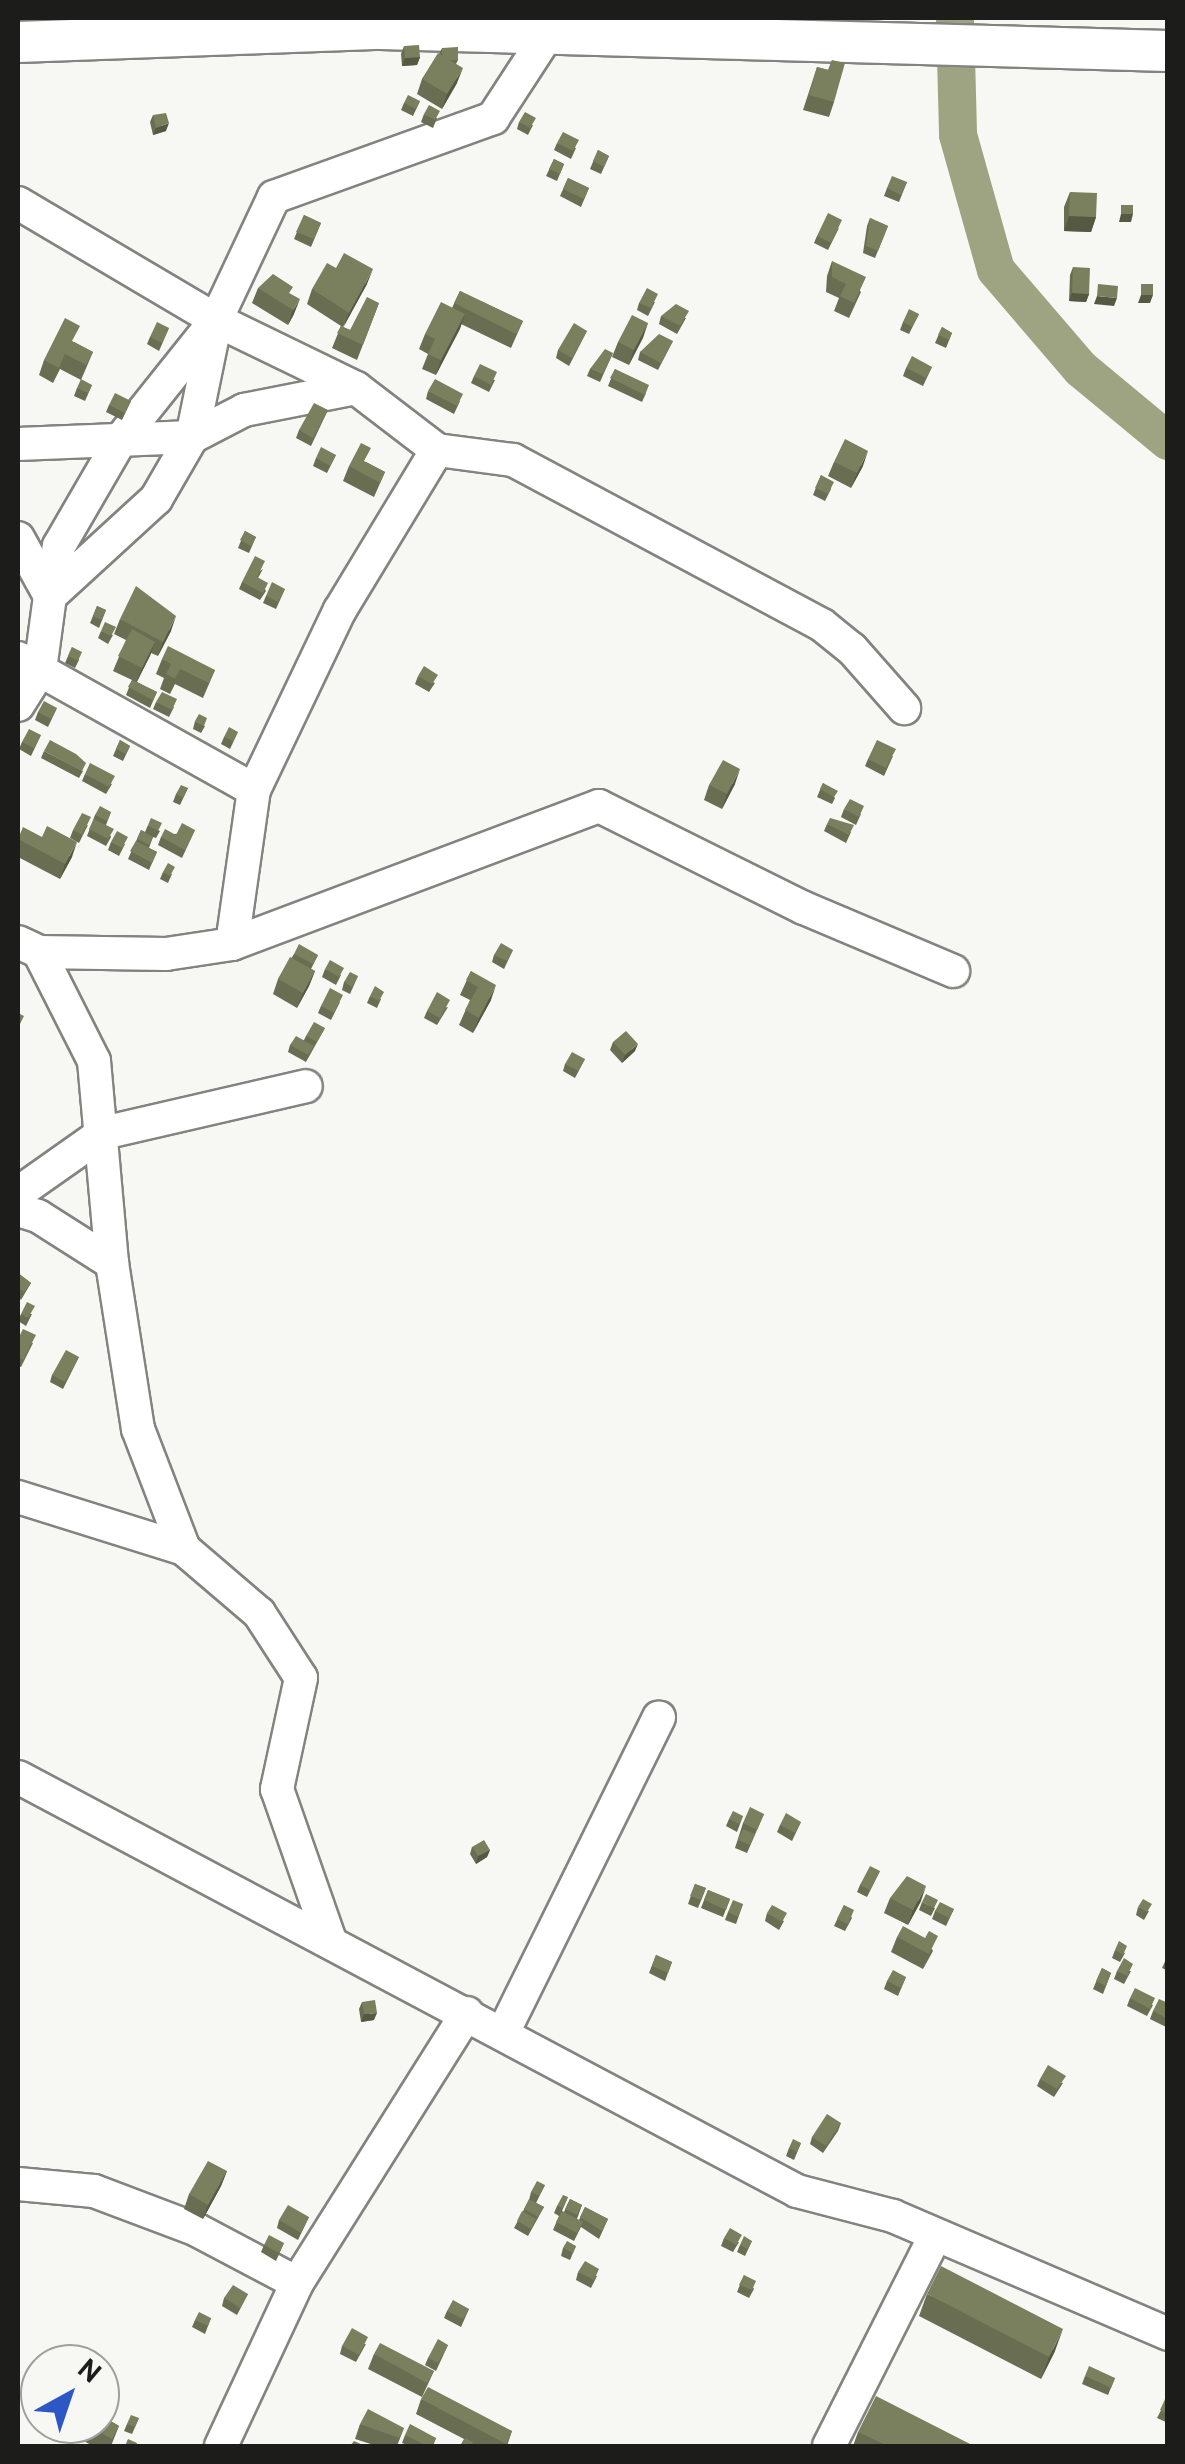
<!DOCTYPE html>
<style>
body{margin:0}
#map{position:relative;width:1185px;height:2464px;overflow:hidden;background:#f7f8f3;font-family:Overpass,sans-serif}
div>[style]{position:absolute}
.river>*{height:38px;margin:-19px;padding:0 19px;transform-origin:19px;border-radius:19px;background:#9ea482}
.roads{filter:drop-shadow(2px 0 #83837f) drop-shadow(-2px 0 #83837f) drop-shadow(0 2px #83837f) drop-shadow(0 -2px #83837f)}
.minor>*{height:32px;margin:-16px;padding:0 16px;transform-origin:16px;border-radius:16px;background:#fff}
.major>*{height:40px;margin:-20px;padding:0 20px;transform-origin:20px;border-radius:20px;background:#fff}
.wall>*{inset:0;background:#696d51}
.shaded-wall>*{inset:0;background:#555942}
.building>*{inset:0;background:#7a7f5e}
span{translate:-50% -50%;white-space:nowrap;text-align:center;line-height:1.15;-webkit-text-stroke:8px #f7f8f3;paint-order:stroke}
.frame{position:absolute;inset:0;border:20px solid #1c1d1b;pointer-events:none}
.north{position:absolute;left:20px;top:2344px;width:100px;height:100px;box-sizing:border-box;background:#f7f8f3;border:2px solid #9fa09d;border-radius:50%;rotate:40deg;font-size:28px;font-weight:700;line-height:40px;text-align:center;color:#1c1d1b}
.north::after{content:'';display:block;margin:auto;width:35px;height:45px;background:#2e57c6;clip-path:polygon(50% 0,100% 100%,50% 72%,0 100%)}
</style>
<div id="map">
<div class="river">
<i style="left:955px;top:18px;width:117px;rotate:88.5deg"></i>
<i style="left:958px;top:135px;width:140px;rotate:74.3deg"></i>
<i style="left:996px;top:270px;width:130px;rotate:49.4deg"></i>
<i style="left:1081px;top:369px;width:113px;rotate:39.6deg"></i>
</div>
<div class="roads">
<div class="minor">
<i style="left:18px;top:203px;width:230px;rotate:30.6deg"></i>
<i style="left:216px;top:320px;width:152px;rotate:128.6deg"></i>
<i style="left:121px;top:439px;width:124px;rotate:120.1deg"></i>
<i style="left:59px;top:546px;width:51px;rotate:100.2deg"></i>
<i style="left:216px;top:320px;width:156px;rotate:25.9deg"></i>
<i style="left:356px;top:388px;width:102px;rotate:37.4deg"></i>
<i style="left:437px;top:450px;width:77px;rotate:7.5deg"></i>
<i style="left:513px;top:460px;width:350px;rotate:28.1deg"></i>
<i style="left:822px;top:625px;width:38px;rotate:39deg"></i>
<i style="left:852px;top:649px;width:79px;rotate:48.6deg"></i>
<i style="left:18px;top:444px;width:174px;rotate:-2.3deg"></i>
<i style="left:192px;top:437px;width:59px;rotate:-27.4deg"></i>
<i style="left:244px;top:410px;width:114px;rotate:-11.1deg"></i>
<i style="left:18px;top:538px;width:66px;rotate:61.1deg"></i>
<i style="left:18px;top:658px;width:270px;rotate:29.2deg"></i>
<i style="left:18px;top:705px;width:41px;rotate:-57.8deg"></i>
<i style="left:40px;top:670px;width:75px;rotate:-82.3deg"></i>
<i style="left:50px;top:596px;width:144px;rotate:-42.5deg"></i>
<i style="left:156px;top:499px;width:72px;rotate:-59.9deg"></i>
<i style="left:192px;top:437px;width:119px;rotate:-78.4deg"></i>
<i style="left:216px;top:320px;width:136px;rotate:-64.8deg"></i>
<i style="left:274px;top:197px;width:233px;rotate:-19.8deg"></i>
<i style="left:493px;top:118px;width:103px;rotate:-56.9deg"></i>
<i style="left:18px;top:942px;width:23px;rotate:25deg"></i>
<i style="left:39px;top:952px;width:122px;rotate:63.2deg"></i>
<i style="left:94px;top:1061px;width:203px;rotate:84.9deg"></i>
<i style="left:232px;top:944px;width:156px;rotate:-81.9deg"></i>
<i style="left:254px;top:790px;width:199px;rotate:-64.5deg"></i>
<i style="left:340px;top:610px;width:187px;rotate:-58.8deg"></i>
<i style="left:39px;top:952px;width:127px;rotate:0.9deg"></i>
<i style="left:166px;top:954px;width:67px;rotate:-8.6deg"></i>
<i style="left:232px;top:944px;width:392px;rotate:-20.6deg"></i>
<i style="left:599px;top:806px;width:229px;rotate:26.5deg"></i>
<i style="left:804px;top:908px;width:162px;rotate:22.9deg"></i>
<i style="left:18px;top:1193px;width:104px;rotate:-35.2deg"></i>
<i style="left:103px;top:1133px;width:208px;rotate:-13deg"></i>
<i style="left:18px;top:1210px;width:21px;rotate:17deg"></i>
<i style="left:38px;top:1216px;width:88px;rotate:32.4deg"></i>
<i style="left:112px;top:1263px;width:168px;rotate:81.1deg"></i>
<i style="left:138px;top:1429px;width:129px;rotate:69deg"></i>
<i style="left:184px;top:1549px;width:99px;rotate:40.5deg"></i>
<i style="left:259px;top:1613px;width:77px;rotate:57.1deg"></i>
<i style="left:301px;top:1678px;width:114px;rotate:102.2deg"></i>
<i style="left:277px;top:1789px;width:160px;rotate:70.7deg"></i>
<i style="left:18px;top:1497px;width:174px;rotate:17.4deg"></i>
<i style="left:18px;top:1777px;width:882px;rotate:27.99deg"></i>
<i style="left:797px;top:2191px;width:99px;rotate:14.6deg"></i>
<i style="left:893px;top:2216px;width:299px;rotate:23.2deg"></i>
<i style="left:503px;top:2033px;width:352px;rotate:-63.7deg"></i>
<i style="left:18px;top:2184px;width:76px;rotate:5.3deg"></i>
<i style="left:94px;top:2191px;width:110px;rotate:20.7deg"></i>
<i style="left:197px;top:2230px;width:113px;rotate:27.9deg"></i>
<i style="left:221px;top:2446px;width:180px;rotate:-65deg"></i>
<i style="left:297px;top:2283px;width:319px;rotate:-57.8deg"></i>
<i style="left:829px;top:2446px;width:235px;rotate:-63.2deg"></i>
</div>
<div class="major">
<i style="left:18px;top:42px;width:363px;rotate:-2.1deg"></i>
<i style="left:381px;top:29px;width:787px;rotate:1.6deg"></i>
</div>
</div>
<div class="wall">
<i style="clip-path:polygon(404px 46px,420px 57px,417px 65px,402px 66px,401px 54px)"></i>
<i style="clip-path:polygon(442px 48px,458px 60px,456px 64px,457px 83px,442px 109px,417px 94px,422px 79px,439px 54px)"></i>
<i style="clip-path:polygon(832px 60px,834px 102px,829px 117px,803px 110px,817px 67px,828px 70px)"></i>
<i style="clip-path:polygon(420px 101px,413px 116px,401px 110px,404px 103px)"></i>
<i style="clip-path:polygon(424px 114px,437px 118px,433px 128px,421px 122px)"></i>
<i style="clip-path:polygon(153px 115px,166px 131px,153px 135px,150px 122px)"></i>
<i style="clip-path:polygon(519px 122px,533px 125px,528px 135px,517px 129px)"></i>
<i style="clip-path:polygon(557px 143px,576px 148px,571px 159px,554px 150px)"></i>
<i style="clip-path:polygon(598px 150px,609px 156px,601px 174px,590px 169px)"></i>
<i style="clip-path:polygon(554px 159px,564px 164px,557px 181px,546px 176px)"></i>
<i style="clip-path:polygon(568px 178px,589px 188px,581px 207px,560px 196px)"></i>
<i style="clip-path:polygon(907px 182px,899px 202px,884px 196px,887px 188px)"></i>
<i style="clip-path:polygon(1070px 192px,1096px 217px,1091px 232px,1064px 231px,1064px 207px)"></i>
<i style="clip-path:polygon(304px 215px,321px 223px,311px 247px,294px 239px)"></i>
<i style="clip-path:polygon(870px 218px,888px 226px,875px 258px,863px 253px,867px 226px)"></i>
<i style="clip-path:polygon(839px 228px,828px 250px,814px 243px,817px 236px)"></i>
<i style="clip-path:polygon(832px 261px,861px 292px,849px 318px,834px 311px,839px 298px,826px 292px,827px 276px)"></i>
<i style="clip-path:polygon(1073px 267px,1089px 294px,1086px 302px,1069px 301px,1070px 275px)"></i>
<i style="clip-path:polygon(367px 284px,343px 327px,350px 330px,379px 303px,357px 360px,332px 348px,341px 326px,307px 304px,312px 289px)"></i>
<i style="clip-path:polygon(258px 288px,291px 294px,294px 314px,288px 325px,252px 303px)"></i>
<i style="clip-path:polygon(460px 291px,523px 321px,511px 348px,461px 324px,436px 375px,422px 369px,428px 354px,419px 349px,425px 334px,452px 308px)"></i>
<i style="clip-path:polygon(655px 302px,648px 316px,637px 310px,639px 303px)"></i>
<i style="clip-path:polygon(919px 314px,909px 334px,900px 330px,903px 322px)"></i>
<i style="clip-path:polygon(661px 316px,686px 318px,677px 334px,659px 324px)"></i>
<i style="clip-path:polygon(648px 323px,629px 365px,612px 357px,618px 342px)"></i>
<i style="clip-path:polygon(942px 327px,952px 333px,946px 348px,935px 343px)"></i>
<i style="clip-path:polygon(169px 328px,159px 351px,147px 344px,150px 337px)"></i>
<i style="clip-path:polygon(587px 331px,569px 366px,556px 358px,558px 350px)"></i>
<i style="clip-path:polygon(673px 341px,658px 370px,638px 360px,640px 352px)"></i>
<i style="clip-path:polygon(74px 342px,93px 352px,81px 380px,60px 369px,53px 383px,39px 375px,44px 360px)"></i>
<i style="clip-path:polygon(613px 353px,600px 382px,587px 376px,590px 369px)"></i>
<i style="clip-path:polygon(932px 367px,923px 386px,903px 376px,906px 368px)"></i>
<i style="clip-path:polygon(615px 369px,646px 393px,642px 402px,608px 386px)"></i>
<i style="clip-path:polygon(474px 376px,495px 380px,489px 392px,471px 383px)"></i>
<i style="clip-path:polygon(92px 385px,85px 401px,74px 396px,77px 388px)"></i>
<i style="clip-path:polygon(428px 391px,460px 401px,454px 414px,426px 399px)"></i>
<i style="clip-path:polygon(131px 401px,122px 420px,106px 412px,109px 405px)"></i>
<i style="clip-path:polygon(328px 410px,311px 446px,296px 438px,299px 430px)"></i>
<i style="clip-path:polygon(336px 455px,327px 473px,313px 466px,316px 458px)"></i>
<i style="clip-path:polygon(366px 462px,385px 472px,374px 497px,343px 481px,349px 466px)"></i>
<i style="clip-path:polygon(834px 462px,863px 466px,851px 488px,828px 476px)"></i>
<i style="clip-path:polygon(821px 475px,831px 489px,825px 501px,813px 495px)"></i>
<i style="clip-path:polygon(245px 531px,256px 537px,249px 553px,238px 548px)"></i>
<i style="clip-path:polygon(263px 569px,258px 578px,266px 591px,260px 600px,239px 589px,242px 582px)"></i>
<i style="clip-path:polygon(285px 589px,276px 609px,263px 603px,266px 596px)"></i>
<i style="clip-path:polygon(97px 606px,106px 610px,99px 628px,90px 623px)"></i>
<i style="clip-path:polygon(120px 619px,171px 631px,158px 656px,151px 653px,137px 682px,157px 692px,150px 708px,126px 695px,132px 680px,113px 671px,126px 640px,114px 634px)"></i>
<i style="clip-path:polygon(101px 631px,113px 635px,108px 644px,98px 638px)"></i>
<i style="clip-path:polygon(72px 647px,79px 660px,75px 668px,65px 663px)"></i>
<i style="clip-path:polygon(162px 659px,215px 670px,203px 698px,175px 684px,170px 694px,160px 689px,164px 678px,156px 674px)"></i>
<i style="clip-path:polygon(418px 676px,435px 683px,429px 692px,415px 684px)"></i>
<i style="clip-path:polygon(156px 702px,174px 707px,169px 717px,153px 709px)"></i>
<i style="clip-path:polygon(57px 708px,48px 727px,35px 720px,38px 712px)"></i>
<i style="clip-path:polygon(195px 721px,205px 726px,201px 733px,193px 729px)"></i>
<i style="clip-path:polygon(238px 732px,230px 749px,221px 744px,224px 737px)"></i>
<i style="clip-path:polygon(41px 735px,31px 756px,19px 749px,22px 742px)"></i>
<i style="clip-path:polygon(120px 740px,130px 746px,123px 761px,113px 756px)"></i>
<i style="clip-path:polygon(44px 751px,83px 771px,79px 778px,41px 758px)"></i>
<i style="clip-path:polygon(893px 756px,884px 776px,865px 766px,868px 759px)"></i>
<i style="clip-path:polygon(85px 774px,112px 784px,106px 794px,82px 781px)"></i>
<i style="clip-path:polygon(823px 783px,835px 798px,832px 804px,817px 797px)"></i>
<i style="clip-path:polygon(735px 784px,722px 809px,704px 800px,709px 785px)"></i>
<i style="clip-path:polygon(188px 788px,180px 805px,173px 802px,176px 794px)"></i>
<i style="clip-path:polygon(844px 809px,861px 814px,856px 825px,841px 817px)"></i>
<i style="clip-path:polygon(111px 812px,106px 825px,111px 837px,106px 846px,87px 836px,95px 815px)"></i>
<i style="clip-path:polygon(827px 824px,851px 832px,846px 843px,824px 831px)"></i>
<i style="clip-path:polygon(88px 825px,79px 843px,70px 838px,73px 830px)"></i>
<i style="clip-path:polygon(148px 825px,160px 831px,156px 838px,153px 837px,149px 848px,157px 852px,149px 870px,128px 859px,141px 830px,145px 832px)"></i>
<i style="clip-path:polygon(195px 830px,182px 858px,158px 845px,161px 837px)"></i>
<i style="clip-path:polygon(18px 837px,72px 857px,60px 879px,18px 857px)"></i>
<i style="clip-path:polygon(111px 842px,125px 844px,119px 856px,108px 850px)"></i>
<i style="clip-path:polygon(163px 872px,172px 874px,168px 883px,160px 879px)"></i>
<i style="clip-path:polygon(513px 950px,504px 969px,492px 962px,494px 955px)"></i>
<i style="clip-path:polygon(294px 954px,318px 955px,311px 969px,315px 971px,309px 986px,297px 1008px,273px 994px,278px 979px)"></i>
<i style="clip-path:polygon(325px 969px,341px 975px,336px 985px,322px 977px)"></i>
<i style="clip-path:polygon(471px 971px,491px 1000px,473px 1033px,459px 1025px,470px 1000px,460px 995px)"></i>
<i style="clip-path:polygon(358px 976px,350px 994px,342px 990px,344px 982px)"></i>
<i style="clip-path:polygon(370px 996px,381px 999px,377px 1008px,367px 1003px)"></i>
<i style="clip-path:polygon(340px 1002px,331px 1020px,318px 1013px,321px 1006px)"></i>
<i style="clip-path:polygon(448px 1007px,437px 1025px,424px 1018px,427px 1011px)"></i>
<i style="clip-path:polygon(325px 1028px,306px 1062px,288px 1052px,290px 1045px,304px 1040px,306px 1036px)"></i>
<i style="clip-path:polygon(613px 1042px,635px 1051px,622px 1063px,610px 1050px)"></i>
<i style="clip-path:polygon(585px 1059px,575px 1078px,563px 1071px,565px 1064px)"></i>
<i style="clip-path:polygon(18px 1273px,31px 1283px,21px 1300px,18px 1297px)"></i>
<i style="clip-path:polygon(21px 1314px,32px 1314px,26px 1326px,18px 1321px)"></i>
<i style="clip-path:polygon(18px 1339px,33px 1343px,21px 1367px,18px 1366px)"></i>
<i style="clip-path:polygon(79px 1357px,63px 1389px,50px 1382px,52px 1375px)"></i>
<i style="clip-path:polygon(764px 1814px,747px 1853px,735px 1848px,743px 1823px)"></i>
<i style="clip-path:polygon(743px 1816px,737px 1832px,726px 1826px,729px 1819px)"></i>
<i style="clip-path:polygon(801px 1822px,792px 1841px,777px 1832px,780px 1825px)"></i>
<i style="clip-path:polygon(472px 1847px,490px 1850px,487px 1857px,476px 1864px,470px 1854px)"></i>
<i style="clip-path:polygon(880px 1871px,867px 1897px,857px 1892px,860px 1885px)"></i>
<i style="clip-path:polygon(695px 1884px,706px 1888px,698px 1908px,688px 1904px)"></i>
<i style="clip-path:polygon(708px 1890px,730px 1899px,723px 1917px,701px 1908px)"></i>
<i style="clip-path:polygon(890px 1898px,921px 1901px,908px 1925px,884px 1913px)"></i>
<i style="clip-path:polygon(922px 1902px,935px 1908px,931px 1916px,919px 1910px)"></i>
<i style="clip-path:polygon(743px 1904px,736px 1924px,725px 1920px,728px 1912px)"></i>
<i style="clip-path:polygon(844px 1905px,852px 1918px,845px 1931px,834px 1926px)"></i>
<i style="clip-path:polygon(1138px 1907px,1149px 1911px,1144px 1920px,1136px 1915px)"></i>
<i style="clip-path:polygon(954px 1909px,946px 1926px,932px 1919px,935px 1911px)"></i>
<i style="clip-path:polygon(767px 1913px,784px 1921px,779px 1930px,765px 1921px)"></i>
<i style="clip-path:polygon(897px 1937px,925px 1938px,933px 1951px,923px 1969px,891px 1952px)"></i>
<i style="clip-path:polygon(1115px 1950px,1125px 1953px,1120px 1962px,1112px 1958px)"></i>
<i style="clip-path:polygon(656px 1955px,672px 1962px,665px 1981px,649px 1973px)"></i>
<i style="clip-path:polygon(1168px 1955px,1168px 1971px,1162px 1968px)"></i>
<i style="clip-path:polygon(1102px 1968px,1111px 1973px,1103px 1994px,1093px 1989px)"></i>
<i style="clip-path:polygon(1117px 1971px,1131px 1971px,1124px 1984px,1114px 1979px)"></i>
<i style="clip-path:polygon(906px 1977px,898px 1996px,884px 1989px,887px 1981px)"></i>
<i style="clip-path:polygon(1130px 1998px,1153px 2005px,1147px 2016px,1127px 2006px)"></i>
<i style="clip-path:polygon(362px 2002px,374px 2020px,361px 2022px,359px 2009px)"></i>
<i style="clip-path:polygon(1168px 2003px,1168px 2028px,1150px 2019px,1153px 2011px)"></i>
<i style="clip-path:polygon(1040px 2079px,1063px 2083px,1054px 2097px,1037px 2086px)"></i>
<i style="clip-path:polygon(841px 2123px,838px 2131px,823px 2153px,810px 2144px,812px 2137px)"></i>
<i style="clip-path:polygon(801px 2143px,794px 2160px,786px 2156px,789px 2148px)"></i>
<i style="clip-path:polygon(227px 2171px,221px 2186px,203px 2219px,184px 2209px,189px 2194px)"></i>
<i style="clip-path:polygon(545px 2185px,536px 2203px,544px 2207px,528px 2236px,514px 2228px,529px 2200px,531px 2192px)"></i>
<i style="clip-path:polygon(568px 2197px,562px 2211px,564px 2212px,570px 2199px,582px 2205px,577px 2219px,579px 2220px,585px 2207px,608px 2219px,599px 2239px,581px 2227px,574px 2241px,553px 2230px,559px 2216px,554px 2213px,557px 2206px)"></i>
<i style="clip-path:polygon(309px 2217px,298px 2240px,277px 2228px,279px 2220px)"></i>
<i style="clip-path:polygon(724px 2238px,739px 2242px,733px 2252px,721px 2246px)"></i>
<i style="clip-path:polygon(752px 2241px,745px 2256px,737px 2252px,740px 2245px)"></i>
<i style="clip-path:polygon(284px 2243px,276px 2261px,261px 2252px,264px 2245px)"></i>
<i style="clip-path:polygon(576px 2246px,570px 2260px,561px 2256px,563px 2248px)"></i>
<i style="clip-path:polygon(578px 2272px,597px 2276px,591px 2288px,576px 2280px)"></i>
<i style="clip-path:polygon(744px 2275px,754px 2289px,749px 2298px,737px 2292px)"></i>
<i style="clip-path:polygon(248px 2294px,237px 2315px,222px 2306px,224px 2298px)"></i>
<i style="clip-path:polygon(927px 2294px,1055px 2351px,1041px 2379px,919px 2316px)"></i>
<i style="clip-path:polygon(469px 2309px,461px 2327px,444px 2318px,447px 2311px)"></i>
<i style="clip-path:polygon(211px 2318px,205px 2334px,192px 2327px,195px 2320px)"></i>
<i style="clip-path:polygon(366px 2344px,356px 2362px,340px 2354px,342px 2346px)"></i>
<i style="clip-path:polygon(448px 2345px,436px 2371px,425px 2365px,428px 2358px)"></i>
<i style="clip-path:polygon(374px 2354px,434px 2371px,422px 2397px,368px 2369px)"></i>
<i style="clip-path:polygon(1085px 2376px,1115px 2378px,1108px 2395px,1082px 2384px)"></i>
<i style="clip-path:polygon(1168px 2397px,1168px 2423px,1157px 2418px)"></i>
<i style="clip-path:polygon(421px 2399px,512px 2431px,507px 2446px,478px 2446px,473px 2444px,472px 2446px,460px 2446px,464px 2439px,416px 2414px)"></i>
<i style="clip-path:polygon(139px 2418px,132px 2434px,124px 2431px,127px 2424px)"></i>
<i style="clip-path:polygon(109px 2420px,119px 2426px,111px 2446px,93px 2446px,78px 2438px,83px 2424px,100px 2424px)"></i>
<i style="clip-path:polygon(360px 2424px,404px 2428px,397px 2446px,377px 2446px,355px 2439px)"></i>
<i style="clip-path:polygon(858px 2432px,974px 2446px,853px 2446px)"></i>
<i style="clip-path:polygon(405px 2435px,436px 2438px,433px 2446px,410px 2446px,402px 2443px)"></i>
</div>
<div class="shaded-wall">
<i style="clip-path:polygon(420px 57px,417px 65px,402px 66px,405px 58px)"></i>
<i style="clip-path:polygon(463px 68px,457px 83px,442px 109px,447px 94px)"></i>
<i style="clip-path:polygon(169px 123px,166px 131px,153px 135px,156px 128px)"></i>
<i style="clip-path:polygon(1121px 214px,1133px 214px,1131px 222px,1119px 222px)"></i>
<i style="clip-path:polygon(1069px 216px,1096px 217px,1091px 232px,1064px 231px)"></i>
<i style="clip-path:polygon(373px 269px,367px 284px,343px 328px,349px 313px)"></i>
<i style="clip-path:polygon(1072px 293px,1089px 294px,1086px 302px,1069px 301px)"></i>
<i style="clip-path:polygon(1141px 295px,1153px 295px,1150px 303px,1138px 303px)"></i>
<i style="clip-path:polygon(1097px 296px,1117px 298px,1114px 306px,1094px 304px)"></i>
<i style="clip-path:polygon(300px 299px,294px 314px,288px 325px,293px 310px)"></i>
<i style="clip-path:polygon(465px 314px,460px 329px,436px 375px,441px 360px)"></i>
<i style="clip-path:polygon(648px 323px,643px 338px,629px 365px,634px 350px)"></i>
<i style="clip-path:polygon(868px 451px,863px 466px,851px 488px,857px 473px)"></i>
<i style="clip-path:polygon(176px 616px,171px 631px,158px 656px,163px 642px)"></i>
<i style="clip-path:polygon(155px 642px,150px 656px,136px 683px,142px 668px)"></i>
<i style="clip-path:polygon(740px 769px,735px 784px,722px 809px,727px 794px)"></i>
<i style="clip-path:polygon(77px 842px,72px 857px,60px 879px,65px 864px)"></i>
<i style="clip-path:polygon(315px 971px,309px 986px,297px 1008px,303px 993px)"></i>
<i style="clip-path:polygon(496px 985px,491px 1000px,473px 1033px,479px 1018px)"></i>
<i style="clip-path:polygon(638px 1044px,635px 1051px,622px 1063px,625px 1055px)"></i>
<i style="clip-path:polygon(490px 1850px,487px 1857px,476px 1864px,478px 1856px)"></i>
<i style="clip-path:polygon(926px 1886px,921px 1901px,908px 1925px,913px 1910px)"></i>
<i style="clip-path:polygon(377px 2013px,374px 2020px,361px 2022px,364px 2014px)"></i>
<i style="clip-path:polygon(227px 2171px,221px 2186px,203px 2219px,208px 2205px)"></i>
<i style="clip-path:polygon(1063px 2329px,1055px 2351px,1041px 2379px,1049px 2357px)"></i>
</div>
<div class="building">
<i style="clip-path:polygon(419px 45px,420px 57px,405px 58px,404px 46px)"></i>
<i style="clip-path:polygon(458px 47px,458px 60px,449px 60px,442px 56px,442px 48px)"></i>
<i style="clip-path:polygon(438px 53px,463px 68px,447px 94px,422px 79px)"></i>
<i style="clip-path:polygon(832px 60px,845px 63px,834px 102px,809px 95px,817px 67px,829px 70px)"></i>
<i style="clip-path:polygon(408px 95px,420px 101px,416px 109px,404px 103px)"></i>
<i style="clip-path:polygon(429px 105px,440px 111px,435px 120px,424px 114px)"></i>
<i style="clip-path:polygon(525px 112px,536px 118px,530px 128px,519px 122px)"></i>
<i style="clip-path:polygon(166px 113px,169px 123px,156px 128px,153px 115px)"></i>
<i style="clip-path:polygon(563px 132px,579px 140px,573px 151px,557px 143px)"></i>
<i style="clip-path:polygon(598px 150px,609px 156px,604px 167px,593px 161px)"></i>
<i style="clip-path:polygon(554px 159px,564px 164px,560px 174px,549px 169px)"></i>
<i style="clip-path:polygon(892px 176px,907px 182px,901px 195px,887px 188px)"></i>
<i style="clip-path:polygon(568px 178px,589px 188px,584px 199px,563px 189px)"></i>
<i style="clip-path:polygon(1070px 192px,1097px 193px,1096px 217px,1069px 216px)"></i>
<i style="clip-path:polygon(1121px 205px,1133px 205px,1133px 214px,1121px 214px)"></i>
<i style="clip-path:polygon(828px 213px,842px 220px,831px 243px,817px 236px)"></i>
<i style="clip-path:polygon(304px 215px,321px 223px,314px 239px,296px 232px)"></i>
<i style="clip-path:polygon(870px 218px,888px 226px,878px 251px,866px 246px)"></i>
<i style="clip-path:polygon(344px 253px,373px 269px,349px 313px,312px 289px,327px 263px,336px 268px)"></i>
<i style="clip-path:polygon(832px 261px,866px 277px,854px 303px,840px 296px,846px 284px,832px 277px)"></i>
<i style="clip-path:polygon(1073px 267px,1090px 268px,1089px 294px,1072px 293px)"></i>
<i style="clip-path:polygon(273px 274px,293px 287px,289px 293px,300px 299px,293px 310px,258px 288px)"></i>
<i style="clip-path:polygon(1098px 284px,1118px 286px,1117px 298px,1097px 296px)"></i>
<i style="clip-path:polygon(1141px 284px,1153px 284px,1153px 295px,1141px 295px)"></i>
<i style="clip-path:polygon(647px 288px,658px 294px,651px 308px,639px 303px)"></i>
<i style="clip-path:polygon(460px 291px,523px 321px,516px 334px,454px 303px)"></i>
<i style="clip-path:polygon(367px 297px,379px 303px,363px 345px,337px 333px,341px 326px,350px 330px)"></i>
<i style="clip-path:polygon(441px 302px,465px 314px,441px 360px,428px 354px,435px 339px,425px 334px)"></i>
<i style="clip-path:polygon(676px 304px,689px 311px,680px 326px,661px 316px)"></i>
<i style="clip-path:polygon(909px 309px,919px 314px,912px 327px,903px 322px)"></i>
<i style="clip-path:polygon(632px 315px,648px 323px,634px 350px,618px 342px)"></i>
<i style="clip-path:polygon(65px 318px,80px 326px,72px 341px,93px 352px,86px 365px,65px 354px,59px 368px,44px 360px)"></i>
<i style="clip-path:polygon(157px 322px,169px 328px,162px 343px,150px 337px)"></i>
<i style="clip-path:polygon(574px 323px,587px 331px,572px 358px,558px 350px)"></i>
<i style="clip-path:polygon(942px 327px,952px 333px,949px 340px,938px 335px)"></i>
<i style="clip-path:polygon(659px 334px,673px 341px,661px 363px,640px 352px)"></i>
<i style="clip-path:polygon(605px 349px,613px 353px,603px 374px,590px 369px)"></i>
<i style="clip-path:polygon(912px 356px,932px 367px,926px 378px,906px 368px)"></i>
<i style="clip-path:polygon(480px 364px,497px 372px,491px 385px,474px 376px)"></i>
<i style="clip-path:polygon(615px 369px,649px 385px,645px 395px,610px 378px)"></i>
<i style="clip-path:polygon(81px 379px,92px 385px,88px 393px,77px 388px)"></i>
<i style="clip-path:polygon(435px 379px,463px 394px,457px 406px,428px 391px)"></i>
<i style="clip-path:polygon(115px 393px,131px 401px,125px 413px,109px 405px)"></i>
<i style="clip-path:polygon(314px 403px,328px 410px,313px 438px,299px 430px)"></i>
<i style="clip-path:polygon(845px 439px,868px 451px,857px 473px,834px 462px)"></i>
<i style="clip-path:polygon(361px 443px,371px 448px,364px 461px,385px 472px,380px 483px,349px 466px)"></i>
<i style="clip-path:polygon(321px 447px,336px 455px,330px 466px,316px 458px)"></i>
<i style="clip-path:polygon(821px 475px,834px 482px,828px 494px,815px 488px)"></i>
<i style="clip-path:polygon(245px 531px,256px 537px,251px 546px,240px 540px)"></i>
<i style="clip-path:polygon(255px 556px,265px 561px,257px 577px,268px 583px,263px 593px,242px 582px)"></i>
<i style="clip-path:polygon(272px 582px,285px 589px,278px 602px,266px 596px)"></i>
<i style="clip-path:polygon(136px 586px,176px 616px,163px 642px,120px 619px)"></i>
<i style="clip-path:polygon(97px 606px,106px 610px,101px 620px,93px 616px)"></i>
<i style="clip-path:polygon(105px 622px,116px 627px,111px 636px,101px 631px)"></i>
<i style="clip-path:polygon(132px 629px,155px 642px,142px 668px,118px 656px)"></i>
<i style="clip-path:polygon(168px 646px,215px 670px,209px 683px,180px 669px,175px 679px,166px 674px,171px 664px,162px 659px)"></i>
<i style="clip-path:polygon(72px 647px,82px 652px,78px 661px,68px 656px)"></i>
<i style="clip-path:polygon(424px 666px,438px 675px,432px 684px,418px 676px)"></i>
<i style="clip-path:polygon(132px 680px,157px 692px,153px 700px,128px 687px)"></i>
<i style="clip-path:polygon(162px 692px,177px 699px,172px 710px,156px 702px)"></i>
<i style="clip-path:polygon(44px 701px,57px 708px,51px 719px,38px 712px)"></i>
<i style="clip-path:polygon(199px 714px,207px 718px,204px 726px,195px 721px)"></i>
<i style="clip-path:polygon(229px 727px,238px 732px,233px 741px,224px 737px)"></i>
<i style="clip-path:polygon(29px 729px,41px 735px,34px 748px,22px 742px)"></i>
<i style="clip-path:polygon(50px 740px,76px 754px,86px 763px,82px 771px,44px 751px)"></i>
<i style="clip-path:polygon(120px 740px,130px 746px,126px 754px,116px 749px)"></i>
<i style="clip-path:polygon(877px 740px,896px 749px,886px 768px,868px 759px)"></i>
<i style="clip-path:polygon(723px 760px,740px 769px,727px 794px,709px 785px)"></i>
<i style="clip-path:polygon(90px 763px,115px 776px,109px 787px,85px 774px)"></i>
<i style="clip-path:polygon(823px 783px,838px 791px,834px 797px,820px 789px)"></i>
<i style="clip-path:polygon(181px 785px,188px 788px,183px 798px,176px 794px)"></i>
<i style="clip-path:polygon(850px 799px,864px 806px,859px 817px,844px 809px)"></i>
<i style="clip-path:polygon(100px 806px,111px 812px,107px 821px,95px 815px)"></i>
<i style="clip-path:polygon(82px 813px,91px 817px,82px 835px,73px 830px)"></i>
<i style="clip-path:polygon(151px 818px,162px 823px,158px 831px,148px 825px)"></i>
<i style="clip-path:polygon(830px 818px,854px 825px,849px 835px,827px 824px)"></i>
<i style="clip-path:polygon(94px 819px,114px 829px,108px 839px,89px 829px)"></i>
<i style="clip-path:polygon(182px 823px,195px 830px,185px 850px,161px 837px,165px 829px,176px 835px)"></i>
<i style="clip-path:polygon(47px 826px,77px 842px,65px 864px,18px 839px,23px 827px,42px 837px)"></i>
<i style="clip-path:polygon(141px 830px,153px 837px,149px 845px,137px 839px)"></i>
<i style="clip-path:polygon(117px 831px,128px 837px,122px 848px,111px 842px)"></i>
<i style="clip-path:polygon(136px 841px,157px 852px,152px 863px,130px 851px)"></i>
<i style="clip-path:polygon(168px 863px,175px 867px,170px 876px,163px 872px)"></i>
<i style="clip-path:polygon(501px 943px,513px 950px,507px 961px,494px 955px)"></i>
<i style="clip-path:polygon(299px 944px,318px 955px,313px 964px,294px 954px)"></i>
<i style="clip-path:polygon(290px 957px,315px 971px,303px 993px,278px 979px)"></i>
<i style="clip-path:polygon(330px 960px,344px 968px,339px 977px,325px 969px)"></i>
<i style="clip-path:polygon(471px 971px,496px 985px,479px 1018px,465px 1010px,478px 987px,466px 980px)"></i>
<i style="clip-path:polygon(350px 972px,358px 976px,352px 987px,344px 982px)"></i>
<i style="clip-path:polygon(375px 986px,384px 992px,379px 1001px,370px 996px)"></i>
<i style="clip-path:polygon(330px 988px,343px 995px,334px 1013px,321px 1006px)"></i>
<i style="clip-path:polygon(437px 992px,450px 1000px,440px 1018px,427px 1011px)"></i>
<i style="clip-path:polygon(18px 1013px,24px 1016px,18px 1028px)"></i>
<i style="clip-path:polygon(314px 1022px,325px 1028px,317px 1042px,306px 1036px)"></i>
<i style="clip-path:polygon(626px 1031px,638px 1044px,625px 1055px,613px 1042px)"></i>
<i style="clip-path:polygon(296px 1036px,314px 1046px,308px 1055px,290px 1045px)"></i>
<i style="clip-path:polygon(572px 1052px,585px 1059px,578px 1071px,565px 1064px)"></i>
<i style="clip-path:polygon(18px 1273px,31px 1283px,24px 1292px,18px 1288px)"></i>
<i style="clip-path:polygon(27px 1302px,35px 1306px,28px 1318px,21px 1314px)"></i>
<i style="clip-path:polygon(23px 1329px,36px 1335px,23px 1360px,18px 1357px,18px 1339px)"></i>
<i style="clip-path:polygon(66px 1350px,79px 1357px,65px 1382px,52px 1375px)"></i>
<i style="clip-path:polygon(750px 1807px,764px 1814px,757px 1830px,743px 1823px)"></i>
<i style="clip-path:polygon(733px 1811px,743px 1816px,739px 1824px,729px 1819px)"></i>
<i style="clip-path:polygon(786px 1813px,801px 1822px,795px 1833px,780px 1825px)"></i>
<i style="clip-path:polygon(743px 1829px,755px 1834px,750px 1845px,738px 1840px)"></i>
<i style="clip-path:polygon(484px 1840px,490px 1850px,478px 1856px,472px 1847px)"></i>
<i style="clip-path:polygon(870px 1866px,880px 1871px,870px 1890px,860px 1885px)"></i>
<i style="clip-path:polygon(907px 1876px,926px 1886px,913px 1910px,890px 1898px)"></i>
<i style="clip-path:polygon(695px 1884px,706px 1888px,701px 1900px,690px 1896px)"></i>
<i style="clip-path:polygon(708px 1890px,730px 1899px,726px 1910px,704px 1900px)"></i>
<i style="clip-path:polygon(926px 1894px,938px 1900px,934px 1908px,922px 1902px)"></i>
<i style="clip-path:polygon(1143px 1899px,1152px 1904px,1147px 1912px,1138px 1907px)"></i>
<i style="clip-path:polygon(733px 1900px,743px 1904px,738px 1917px,728px 1912px)"></i>
<i style="clip-path:polygon(940px 1902px,954px 1909px,949px 1918px,935px 1911px)"></i>
<i style="clip-path:polygon(772px 1905px,787px 1913px,782px 1922px,767px 1913px)"></i>
<i style="clip-path:polygon(844px 1905px,854px 1910px,848px 1924px,837px 1919px)"></i>
<i style="clip-path:polygon(903px 1926px,925px 1938px,929px 1931px,938px 1936px,929px 1954px,897px 1937px)"></i>
<i style="clip-path:polygon(1119px 1941px,1127px 1946px,1123px 1955px,1115px 1950px)"></i>
<i style="clip-path:polygon(656px 1955px,672px 1962px,668px 1973px,652px 1966px)"></i>
<i style="clip-path:polygon(1124px 1958px,1133px 1964px,1127px 1976px,1117px 1971px)"></i>
<i style="clip-path:polygon(1102px 1968px,1111px 1973px,1106px 1986px,1096px 1981px)"></i>
<i style="clip-path:polygon(893px 1970px,906px 1977px,901px 1988px,887px 1981px)"></i>
<i style="clip-path:polygon(1135px 1988px,1155px 1998px,1150px 2009px,1130px 1998px)"></i>
<i style="clip-path:polygon(1159px 1999px,1168px 2003px,1168px 2019px,1153px 2011px)"></i>
<i style="clip-path:polygon(375px 2000px,377px 2013px,364px 2014px,362px 2002px)"></i>
<i style="clip-path:polygon(1048px 2065px,1066px 2076px,1057px 2089px,1040px 2079px)"></i>
<i style="clip-path:polygon(827px 2114px,841px 2123px,826px 2146px,812px 2137px)"></i>
<i style="clip-path:polygon(793px 2139px,801px 2143px,797px 2152px,789px 2148px)"></i>
<i style="clip-path:polygon(208px 2161px,227px 2171px,208px 2205px,189px 2194px)"></i>
<i style="clip-path:polygon(537px 2181px,545px 2185px,539px 2196px,531px 2192px)"></i>
<i style="clip-path:polygon(563px 2195px,568px 2197px,563px 2208px,557px 2206px)"></i>
<i style="clip-path:polygon(529px 2199px,544px 2207px,538px 2217px,524px 2209px)"></i>
<i style="clip-path:polygon(570px 2199px,582px 2205px,577px 2215px,565px 2209px)"></i>
<i style="clip-path:polygon(288px 2205px,309px 2217px,301px 2233px,279px 2220px)"></i>
<i style="clip-path:polygon(585px 2207px,608px 2219px,602px 2231px,580px 2217px)"></i>
<i style="clip-path:polygon(522px 2211px,536px 2219px,531px 2229px,517px 2221px)"></i>
<i style="clip-path:polygon(562px 2211px,583px 2222px,577px 2233px,556px 2222px)"></i>
<i style="clip-path:polygon(730px 2228px,742px 2235px,736px 2245px,724px 2238px)"></i>
<i style="clip-path:polygon(269px 2235px,284px 2243px,279px 2253px,264px 2245px)"></i>
<i style="clip-path:polygon(744px 2236px,752px 2241px,747px 2249px,740px 2245px)"></i>
<i style="clip-path:polygon(567px 2241px,576px 2246px,573px 2253px,563px 2248px)"></i>
<i style="clip-path:polygon(585px 2261px,599px 2269px,594px 2280px,578px 2272px)"></i>
<i style="clip-path:polygon(941px 2266px,1063px 2329px,1049px 2357px,927px 2294px)"></i>
<i style="clip-path:polygon(744px 2275px,756px 2281px,752px 2290px,739px 2285px)"></i>
<i style="clip-path:polygon(233px 2285px,248px 2294px,240px 2308px,224px 2298px)"></i>
<i style="clip-path:polygon(453px 2300px,469px 2309px,463px 2319px,447px 2311px)"></i>
<i style="clip-path:polygon(199px 2312px,211px 2318px,208px 2326px,195px 2320px)"></i>
<i style="clip-path:polygon(352px 2328px,368px 2337px,359px 2355px,342px 2346px)"></i>
<i style="clip-path:polygon(438px 2339px,448px 2345px,438px 2363px,428px 2358px)"></i>
<i style="clip-path:polygon(380px 2343px,434px 2371px,427px 2383px,374px 2354px)"></i>
<i style="clip-path:polygon(1089px 2366px,1115px 2378px,1111px 2388px,1085px 2376px)"></i>
<i style="clip-path:polygon(428px 2387px,512px 2431px,506px 2444px,421px 2399px)"></i>
<i style="clip-path:polygon(876px 2396px,974px 2446px,887px 2446px,858px 2432px)"></i>
<i style="clip-path:polygon(1166px 2397px,1168px 2397px,1168px 2414px,1160px 2410px)"></i>
<i style="clip-path:polygon(105px 2402px,113px 2406px,107px 2419px,119px 2426px,112px 2439px,85px 2424px,100px 2424px,100px 2411px)"></i>
<i style="clip-path:polygon(368px 2409px,404px 2428px,399px 2438px,360px 2424px)"></i>
<i style="clip-path:polygon(131px 2415px,139px 2418px,135px 2427px,127px 2424px)"></i>
<i style="clip-path:polygon(410px 2424px,436px 2438px,432px 2446px,427px 2446px,405px 2435px)"></i>
<i style="clip-path:polygon(465px 2438px,473px 2442px,471px 2446px,461px 2446px)"></i>
<i style="clip-path:polygon(128px 2439px,137px 2443px,136px 2446px,125px 2446px)"></i>
<i style="clip-path:polygon(354px 2441px,363px 2445px,363px 2446px,350px 2446px)"></i>
</div>
<div class="frame"></div>
<div class="north">N</div>
</div>
